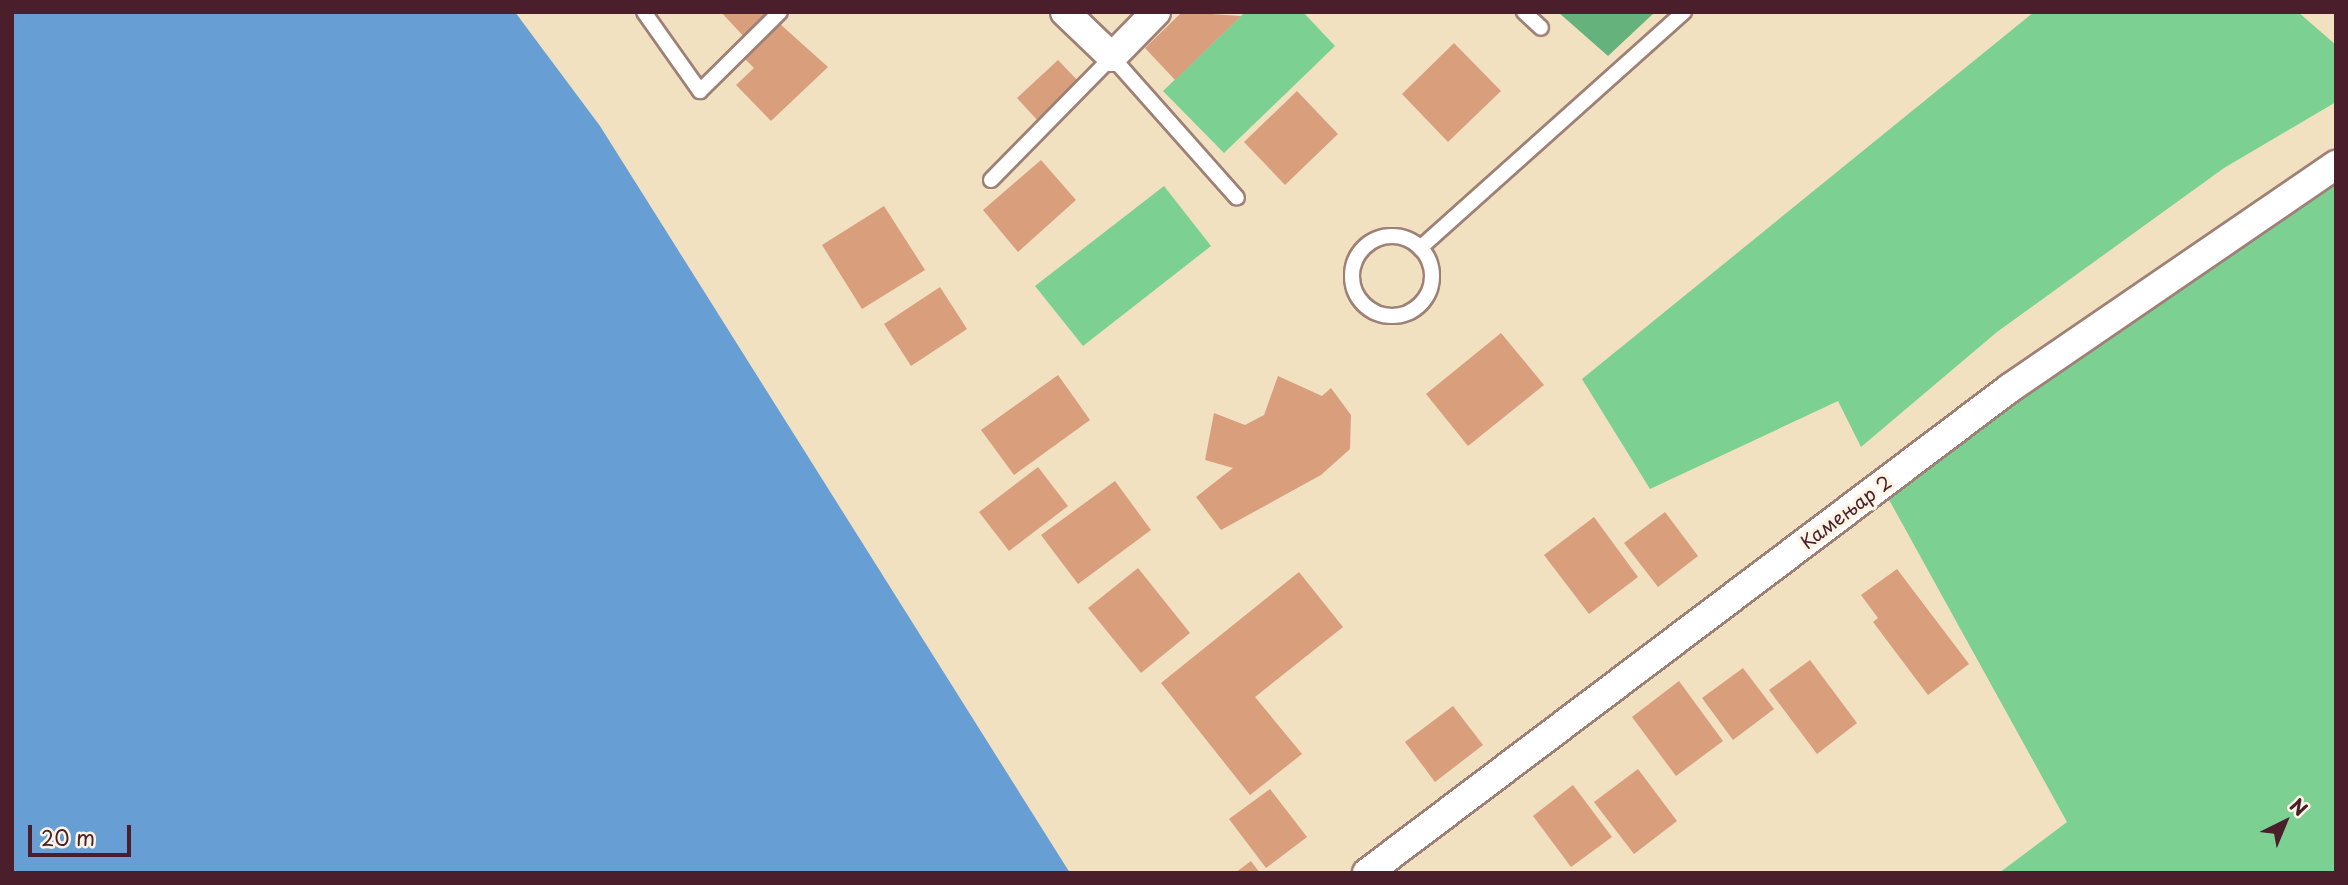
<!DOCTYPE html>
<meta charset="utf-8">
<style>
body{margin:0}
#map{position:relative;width:2348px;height:885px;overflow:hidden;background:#f1e1c1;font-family:"Playpen Sans",sans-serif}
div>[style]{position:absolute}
.green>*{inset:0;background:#7cd092}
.forest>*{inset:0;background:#65b27c}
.water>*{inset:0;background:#679ed4}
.building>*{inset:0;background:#d99e7c}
.roads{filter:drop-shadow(2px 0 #9e8076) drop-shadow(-2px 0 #9e8076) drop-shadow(0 2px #9e8076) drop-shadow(0 -2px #9e8076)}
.service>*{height:14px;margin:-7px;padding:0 7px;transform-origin:7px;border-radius:7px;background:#fff}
.service>.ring{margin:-7px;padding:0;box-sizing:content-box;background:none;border:14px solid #fff;border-radius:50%}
.minor>*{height:28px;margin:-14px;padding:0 14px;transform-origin:14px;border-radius:14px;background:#fff}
span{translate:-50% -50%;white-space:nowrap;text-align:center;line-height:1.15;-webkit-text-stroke:7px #fcf5e5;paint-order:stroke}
.street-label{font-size:19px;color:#4a1f2b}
.frame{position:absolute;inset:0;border:14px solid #4a1f2b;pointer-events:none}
.north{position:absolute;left:2250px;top:787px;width:70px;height:70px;-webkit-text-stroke:5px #fcf5e5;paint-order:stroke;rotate:43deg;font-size:19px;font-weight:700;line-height:28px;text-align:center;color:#4a1f2b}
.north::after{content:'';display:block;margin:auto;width:24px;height:32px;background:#4a1f2b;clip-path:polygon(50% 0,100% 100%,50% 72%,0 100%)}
.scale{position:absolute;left:28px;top:825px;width:103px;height:32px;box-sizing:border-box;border:4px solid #4a1f2b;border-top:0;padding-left:9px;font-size:21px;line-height:24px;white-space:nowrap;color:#4a1f2b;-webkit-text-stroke:5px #fcf5e5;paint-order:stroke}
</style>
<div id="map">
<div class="green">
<i style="clip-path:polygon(1245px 12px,1303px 12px,1335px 46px,1224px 153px,1163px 91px)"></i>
<i style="clip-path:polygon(2034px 12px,2298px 12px,2336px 45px,2336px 102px,2224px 168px,1997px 332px,1861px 447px,1838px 401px,1650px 489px,1582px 379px)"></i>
<i style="clip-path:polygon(2336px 185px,2336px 873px,1999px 873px,2067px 822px,1882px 487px,2283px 211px)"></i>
<i style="clip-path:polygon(1164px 186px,1211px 246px,1083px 346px,1035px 286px)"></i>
</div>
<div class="forest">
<i style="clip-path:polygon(1558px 12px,1655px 12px,1608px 56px)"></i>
</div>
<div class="water">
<i style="clip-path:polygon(12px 12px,515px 12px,600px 126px,1070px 873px,12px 873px)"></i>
</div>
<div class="building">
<i style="clip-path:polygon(721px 12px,774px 12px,746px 39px)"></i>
<i style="clip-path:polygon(1182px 12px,1241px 16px,1175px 80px,1145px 48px)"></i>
<i style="clip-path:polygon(780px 24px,828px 67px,771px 121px,736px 85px,754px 68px,744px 58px)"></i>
<i style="clip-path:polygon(1454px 43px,1501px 91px,1448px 142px,1402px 94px)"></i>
<i style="clip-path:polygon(1058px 60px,1079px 82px,1038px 121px,1017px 98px)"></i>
<i style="clip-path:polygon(1297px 91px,1338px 134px,1285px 185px,1244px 142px)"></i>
<i style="clip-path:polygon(1041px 160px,1076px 200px,1018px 252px,983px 210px)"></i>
<i style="clip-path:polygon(884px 206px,925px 270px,862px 309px,822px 245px)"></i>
<i style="clip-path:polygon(940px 287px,967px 329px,911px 366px,884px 324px)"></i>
<i style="clip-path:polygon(1501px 333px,1544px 385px,1468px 446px,1426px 394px)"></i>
<i style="clip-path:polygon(1058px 375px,1090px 420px,1014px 475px,981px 430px)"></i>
<i style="clip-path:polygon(1278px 376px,1322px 396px,1331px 388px,1351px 415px,1350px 449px,1321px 475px,1221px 530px,1196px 497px,1233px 468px,1205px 460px,1214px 413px,1245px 425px,1264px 415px)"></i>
<i style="clip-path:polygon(1038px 467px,1068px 506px,1009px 551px,979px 512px)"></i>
<i style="clip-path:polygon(1115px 481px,1151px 530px,1078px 584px,1041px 535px)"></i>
<i style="clip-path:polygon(1665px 512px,1698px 556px,1658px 587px,1624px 543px)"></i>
<i style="clip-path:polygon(1594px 517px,1638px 577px,1589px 614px,1544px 555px)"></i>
<i style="clip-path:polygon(1138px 568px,1190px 633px,1141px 673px,1088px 608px)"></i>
<i style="clip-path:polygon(1897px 569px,1969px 664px,1928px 695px,1873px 622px,1878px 618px,1861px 595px)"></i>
<i style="clip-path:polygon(1299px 572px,1343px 627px,1255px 697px,1302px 754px,1250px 795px,1161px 683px)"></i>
<i style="clip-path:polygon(1810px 660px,1857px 723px,1817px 754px,1769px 690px)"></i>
<i style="clip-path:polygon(1743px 668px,1774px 709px,1733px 740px,1702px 698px)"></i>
<i style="clip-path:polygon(1679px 681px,1723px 741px,1676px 776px,1632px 717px)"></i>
<i style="clip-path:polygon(1453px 706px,1483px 745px,1435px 782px,1405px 742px)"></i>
<i style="clip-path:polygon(1638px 769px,1677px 821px,1634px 854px,1594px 802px)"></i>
<i style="clip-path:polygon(1573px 785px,1612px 837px,1571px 867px,1533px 816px)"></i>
<i style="clip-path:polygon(1270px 789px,1307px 837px,1266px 868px,1229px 819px)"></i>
<i style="clip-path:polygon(1251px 861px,1260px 873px,1235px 873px)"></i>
</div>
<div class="roads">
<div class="service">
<i style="left:644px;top:12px;width:97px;rotate:54.7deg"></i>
<i style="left:700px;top:91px;width:112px;rotate:-44.6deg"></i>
<i style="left:1524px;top:12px;width:23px;rotate:43deg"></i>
<i style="left:991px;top:180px;width:173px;rotate:-45.5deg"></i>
<i style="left:1112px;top:57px;width:188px;rotate:48.4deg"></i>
<i class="ring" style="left:1352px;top:236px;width:66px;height:66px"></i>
<i style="left:1420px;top:248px;width:354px;rotate:-41.8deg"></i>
</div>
<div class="minor">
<i style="left:1065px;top:12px;width:65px;rotate:43.8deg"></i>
<i style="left:1112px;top:57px;width:63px;rotate:-45.6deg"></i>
<i style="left:1367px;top:873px;width:805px;rotate:-37.03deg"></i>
<i style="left:2010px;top:388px;width:395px;rotate:-34.4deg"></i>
</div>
</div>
<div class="street-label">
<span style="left:1846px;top:512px;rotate:-37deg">Камењар 2</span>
</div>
<div class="frame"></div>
<div class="north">N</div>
<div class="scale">20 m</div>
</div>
